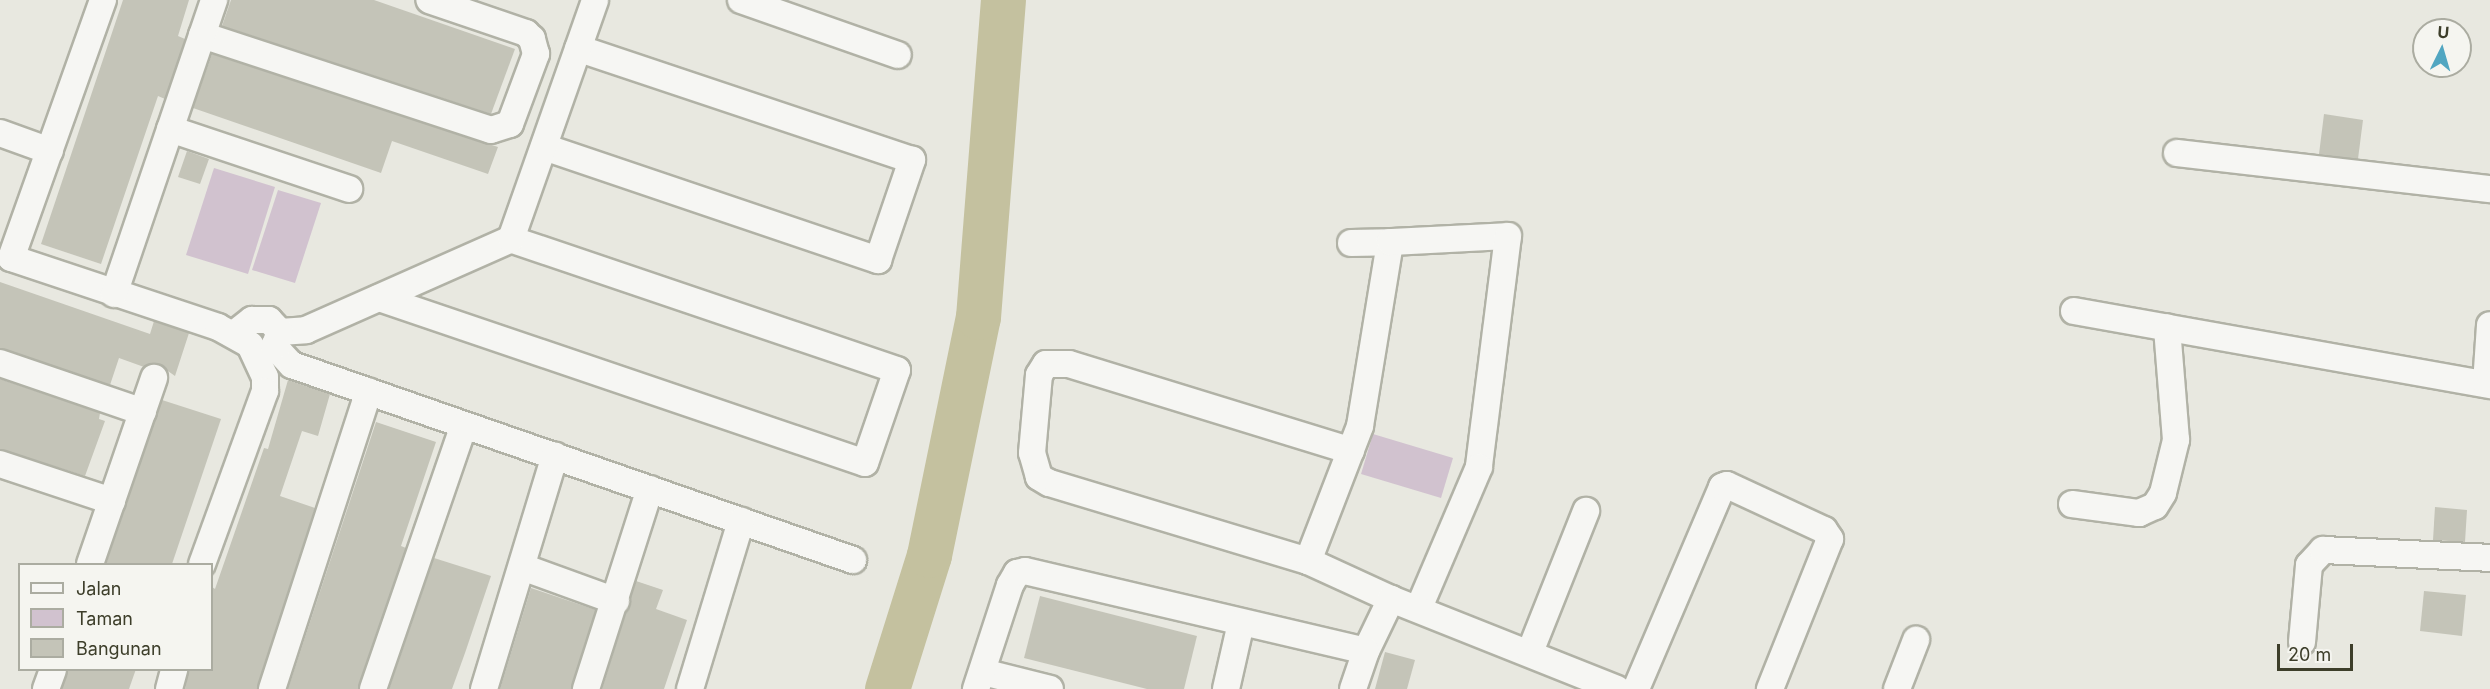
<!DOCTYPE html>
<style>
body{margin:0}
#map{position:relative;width:2490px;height:689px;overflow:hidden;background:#e8e8e0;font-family:Inter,sans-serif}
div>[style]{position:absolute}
.green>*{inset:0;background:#d1c2cf}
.river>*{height:45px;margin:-22.5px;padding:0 22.5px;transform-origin:22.5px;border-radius:22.5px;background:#c4c19f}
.building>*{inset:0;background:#c4c4b8}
.roads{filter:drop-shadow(2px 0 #b1b2a6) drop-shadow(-2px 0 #b1b2a6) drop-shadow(0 2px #b1b2a6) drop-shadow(0 -2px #b1b2a6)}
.minor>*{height:26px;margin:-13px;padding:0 13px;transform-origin:13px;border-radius:13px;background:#f6f6f3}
span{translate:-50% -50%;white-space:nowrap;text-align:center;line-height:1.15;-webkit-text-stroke:4.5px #f5f5f0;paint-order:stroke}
.legend{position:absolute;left:18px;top:563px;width:195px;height:108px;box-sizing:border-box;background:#f5f5f0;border:2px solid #abaca1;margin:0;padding:8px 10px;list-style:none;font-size:18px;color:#3d3e2a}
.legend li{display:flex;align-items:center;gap:12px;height:30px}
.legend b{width:30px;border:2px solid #abaca1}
.north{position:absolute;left:2412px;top:18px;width:60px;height:60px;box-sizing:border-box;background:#f5f5f0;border:2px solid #abaca1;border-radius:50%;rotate:5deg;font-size:16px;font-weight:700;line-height:24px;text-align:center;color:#3d3e2a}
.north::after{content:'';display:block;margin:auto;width:21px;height:27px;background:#51a6c1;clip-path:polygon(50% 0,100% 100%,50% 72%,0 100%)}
.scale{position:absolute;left:2277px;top:644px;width:76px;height:27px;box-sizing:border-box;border:3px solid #3d3e2a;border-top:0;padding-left:8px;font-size:18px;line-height:21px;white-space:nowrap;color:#3d3e2a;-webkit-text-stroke:4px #f5f5f0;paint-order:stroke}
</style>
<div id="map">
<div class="green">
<i style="clip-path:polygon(214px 168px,275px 187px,248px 274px,186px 255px)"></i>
<i style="clip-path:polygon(278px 190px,321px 203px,295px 283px,252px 270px)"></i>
<i style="clip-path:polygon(1373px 434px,1453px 458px,1441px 498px,1361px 474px)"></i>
</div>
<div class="river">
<i style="left:887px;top:689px;width:140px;rotate:-72.6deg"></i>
<i style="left:929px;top:555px;width:243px;rotate:-78.4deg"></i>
<i style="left:978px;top:317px;width:318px;rotate:-85.5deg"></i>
</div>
<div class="building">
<i style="clip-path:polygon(123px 0,189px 0,178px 36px,185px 39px,165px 99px,158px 96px,101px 264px,41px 244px)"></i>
<i style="clip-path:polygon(231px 0,374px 0,515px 49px,491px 114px,222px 26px)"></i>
<i style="clip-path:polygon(212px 54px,498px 147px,488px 174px,392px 141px,381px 173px,193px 108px)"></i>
<i style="clip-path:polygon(2324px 114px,2363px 120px,2358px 159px,2319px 154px)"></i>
<i style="clip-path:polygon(187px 151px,209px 159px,200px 184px,178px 177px)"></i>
<i style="clip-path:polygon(0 282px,150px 334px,154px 321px,189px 333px,175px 376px,158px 364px,144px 367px,119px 358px,110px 385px,0 348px)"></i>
<i style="clip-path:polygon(0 379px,100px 413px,99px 419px,105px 421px,85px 476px,0 449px)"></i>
<i style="clip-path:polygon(288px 380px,330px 394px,318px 436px,302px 431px,280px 496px,315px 508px,257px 689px,185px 689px,189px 669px,212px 669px,212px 587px,215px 589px,264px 448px,268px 449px)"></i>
<i style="clip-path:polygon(162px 400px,221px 419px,195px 496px,172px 564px,106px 564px)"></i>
<i style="clip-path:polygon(376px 422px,436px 442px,401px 546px,406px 548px,358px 689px,288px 689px)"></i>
<i style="clip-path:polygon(2435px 507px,2467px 510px,2465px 542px,2433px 540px)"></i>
<i style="clip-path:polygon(434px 558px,491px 576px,465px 653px,452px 689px,389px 689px)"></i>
<i style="clip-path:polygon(636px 581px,663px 590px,656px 609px,687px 620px,664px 689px,602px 689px)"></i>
<i style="clip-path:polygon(531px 588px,596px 610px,571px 689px,500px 689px)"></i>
<i style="clip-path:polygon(2424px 591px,2466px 595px,2462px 636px,2420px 631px)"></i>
<i style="clip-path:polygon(1040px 596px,1197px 636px,1184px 689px,1147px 689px,1024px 658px)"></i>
<i style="clip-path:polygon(1385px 652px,1415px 660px,1407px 689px,1375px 689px)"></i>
<i style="clip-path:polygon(68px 669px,136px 669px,129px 689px,62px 689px)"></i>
</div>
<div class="roads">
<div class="minor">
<i style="left:103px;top:0;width:274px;rotate:109.6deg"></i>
<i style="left:11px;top:258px;width:218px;rotate:18.4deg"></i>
<i style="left:218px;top:327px;width:37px;rotate:29deg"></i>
<i style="left:250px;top:345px;width:35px;rotate:65deg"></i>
<i style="left:265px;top:377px;width:14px;rotate:90deg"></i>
<i style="left:265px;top:391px;width:184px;rotate:110deg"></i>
<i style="left:741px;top:0;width:166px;rotate:19.3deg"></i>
<i style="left:202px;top:35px;width:304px;rotate:18.2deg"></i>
<i style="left:491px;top:130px;width:20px;rotate:-18deg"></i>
<i style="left:510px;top:124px;width:75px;rotate:-69.6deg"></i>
<i style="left:536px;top:54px;width:16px;rotate:-105deg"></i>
<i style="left:532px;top:39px;width:8px;rotate:-135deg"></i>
<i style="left:526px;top:33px;width:102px;rotate:-161.2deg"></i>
<i style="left:170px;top:129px;width:189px;rotate:18.5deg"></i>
<i style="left:0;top:133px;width:53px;rotate:19.8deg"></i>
<i style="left:544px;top:147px;width:353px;rotate:18.7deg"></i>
<i style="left:878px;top:260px;width:106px;rotate:-71.2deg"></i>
<i style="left:912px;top:160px;width:352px;rotate:-161.5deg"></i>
<i style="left:2177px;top:153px;width:315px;rotate:6.6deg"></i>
<i style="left:1351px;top:243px;width:39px;rotate:-1deg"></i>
<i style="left:114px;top:294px;width:311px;rotate:-71.2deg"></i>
<i style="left:379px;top:298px;width:513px;rotate:18.75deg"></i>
<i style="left:865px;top:463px;width:98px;rotate:-71deg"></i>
<i style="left:897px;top:370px;width:408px;rotate:-161.3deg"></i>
<i style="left:2074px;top:311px;width:423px;rotate:10.1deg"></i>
<i style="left:280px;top:332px;width:26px;rotate:-4deg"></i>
<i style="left:306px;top:330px;width:224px;rotate:-23.9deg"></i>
<i style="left:511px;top:239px;width:253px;rotate:-70.6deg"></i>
<i style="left:234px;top:334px;width:23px;rotate:-38deg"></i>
<i style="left:252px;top:320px;width:17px"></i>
<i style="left:269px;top:320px;width:16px;rotate:47deg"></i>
<i style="left:280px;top:332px;width:16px;rotate:112deg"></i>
<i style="left:274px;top:346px;width:26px;rotate:47deg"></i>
<i style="left:292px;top:365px;width:594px;rotate:19.17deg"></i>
<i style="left:0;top:363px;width:151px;rotate:18.9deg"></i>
<i style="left:2486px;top:384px;width:59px;rotate:-86.1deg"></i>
<i style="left:0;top:464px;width:118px;rotate:18.3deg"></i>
<i style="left:2072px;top:504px;width:68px;rotate:7.7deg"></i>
<i style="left:2139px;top:513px;width:17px;rotate:-24deg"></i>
<i style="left:2155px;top:506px;width:15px;rotate:-58deg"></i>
<i style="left:2163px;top:493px;width:55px;rotate:-76.2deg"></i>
<i style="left:2176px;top:440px;width:113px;rotate:-94.6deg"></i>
<i style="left:1308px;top:561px;width:270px;rotate:-163.2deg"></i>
<i style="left:1049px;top:483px;width:12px;rotate:-149deg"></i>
<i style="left:1039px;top:477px;width:25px;rotate:-106deg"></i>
<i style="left:1032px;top:453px;width:78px;rotate:-84.9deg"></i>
<i style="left:1039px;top:375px;width:13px;rotate:-58deg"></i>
<i style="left:1046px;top:364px;width:23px"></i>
<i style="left:1069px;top:364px;width:295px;rotate:17.1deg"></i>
<i style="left:90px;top:564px;width:197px;rotate:-71deg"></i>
<i style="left:522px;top:567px;width:100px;rotate:19.9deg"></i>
<i style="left:1391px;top:599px;width:91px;rotate:-155.4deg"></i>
<i style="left:1308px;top:561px;width:145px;rotate:-68.9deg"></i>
<i style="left:1360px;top:426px;width:186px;rotate:-80.7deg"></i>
<i style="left:1390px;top:242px;width:118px;rotate:-2.9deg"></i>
<i style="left:1508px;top:236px;width:233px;rotate:97.2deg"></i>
<i style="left:1479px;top:467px;width:153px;rotate:113.1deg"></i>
<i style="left:2302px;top:642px;width:77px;rotate:-84.8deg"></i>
<i style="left:2309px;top:565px;width:21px;rotate:-47deg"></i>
<i style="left:2323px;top:550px;width:167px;rotate:2.7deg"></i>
<i style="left:1366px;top:651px;width:58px;rotate:-64.3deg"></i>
<i style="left:1391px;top:599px;width:243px;rotate:21.7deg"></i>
<i style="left:1530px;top:652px;width:152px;rotate:-68.3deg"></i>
<i style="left:983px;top:672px;width:69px;rotate:14.2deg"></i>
<i style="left:46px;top:689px;width:20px;rotate:-70deg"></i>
<i style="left:169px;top:689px;width:20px;rotate:-75deg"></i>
<i style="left:272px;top:689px;width:313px;rotate:-72deg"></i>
<i style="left:373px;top:689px;width:279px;rotate:-71deg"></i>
<i style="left:484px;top:689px;width:244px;rotate:-73.1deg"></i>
<i style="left:586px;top:689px;width:210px;rotate:-72.3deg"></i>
<i style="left:690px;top:689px;width:176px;rotate:-73.1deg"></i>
<i style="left:976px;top:689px;width:109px;rotate:-71.9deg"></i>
<i style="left:1010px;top:585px;width:14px;rotate:-60deg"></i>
<i style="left:1017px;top:573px;width:8px;rotate:-14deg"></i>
<i style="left:1025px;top:571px;width:350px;rotate:13.2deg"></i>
<i style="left:1366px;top:651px;width:40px;rotate:108.9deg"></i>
<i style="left:1226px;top:689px;width:68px;rotate:-77.2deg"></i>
<i style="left:1636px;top:689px;width:220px;rotate:-66.9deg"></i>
<i style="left:1722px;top:487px;width:5px;rotate:-22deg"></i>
<i style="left:1727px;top:485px;width:107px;rotate:24.9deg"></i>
<i style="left:1824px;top:530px;width:11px;rotate:56deg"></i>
<i style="left:1830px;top:539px;width:162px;rotate:111.8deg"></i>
<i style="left:1897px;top:689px;width:53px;rotate:-68.8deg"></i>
</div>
</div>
<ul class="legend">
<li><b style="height:8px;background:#f6f6f3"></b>Jalan</li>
<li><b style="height:16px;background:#d1c2cf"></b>Taman</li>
<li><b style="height:16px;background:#c4c4b8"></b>Bangunan</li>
</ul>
<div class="north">U</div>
<div class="scale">20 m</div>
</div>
